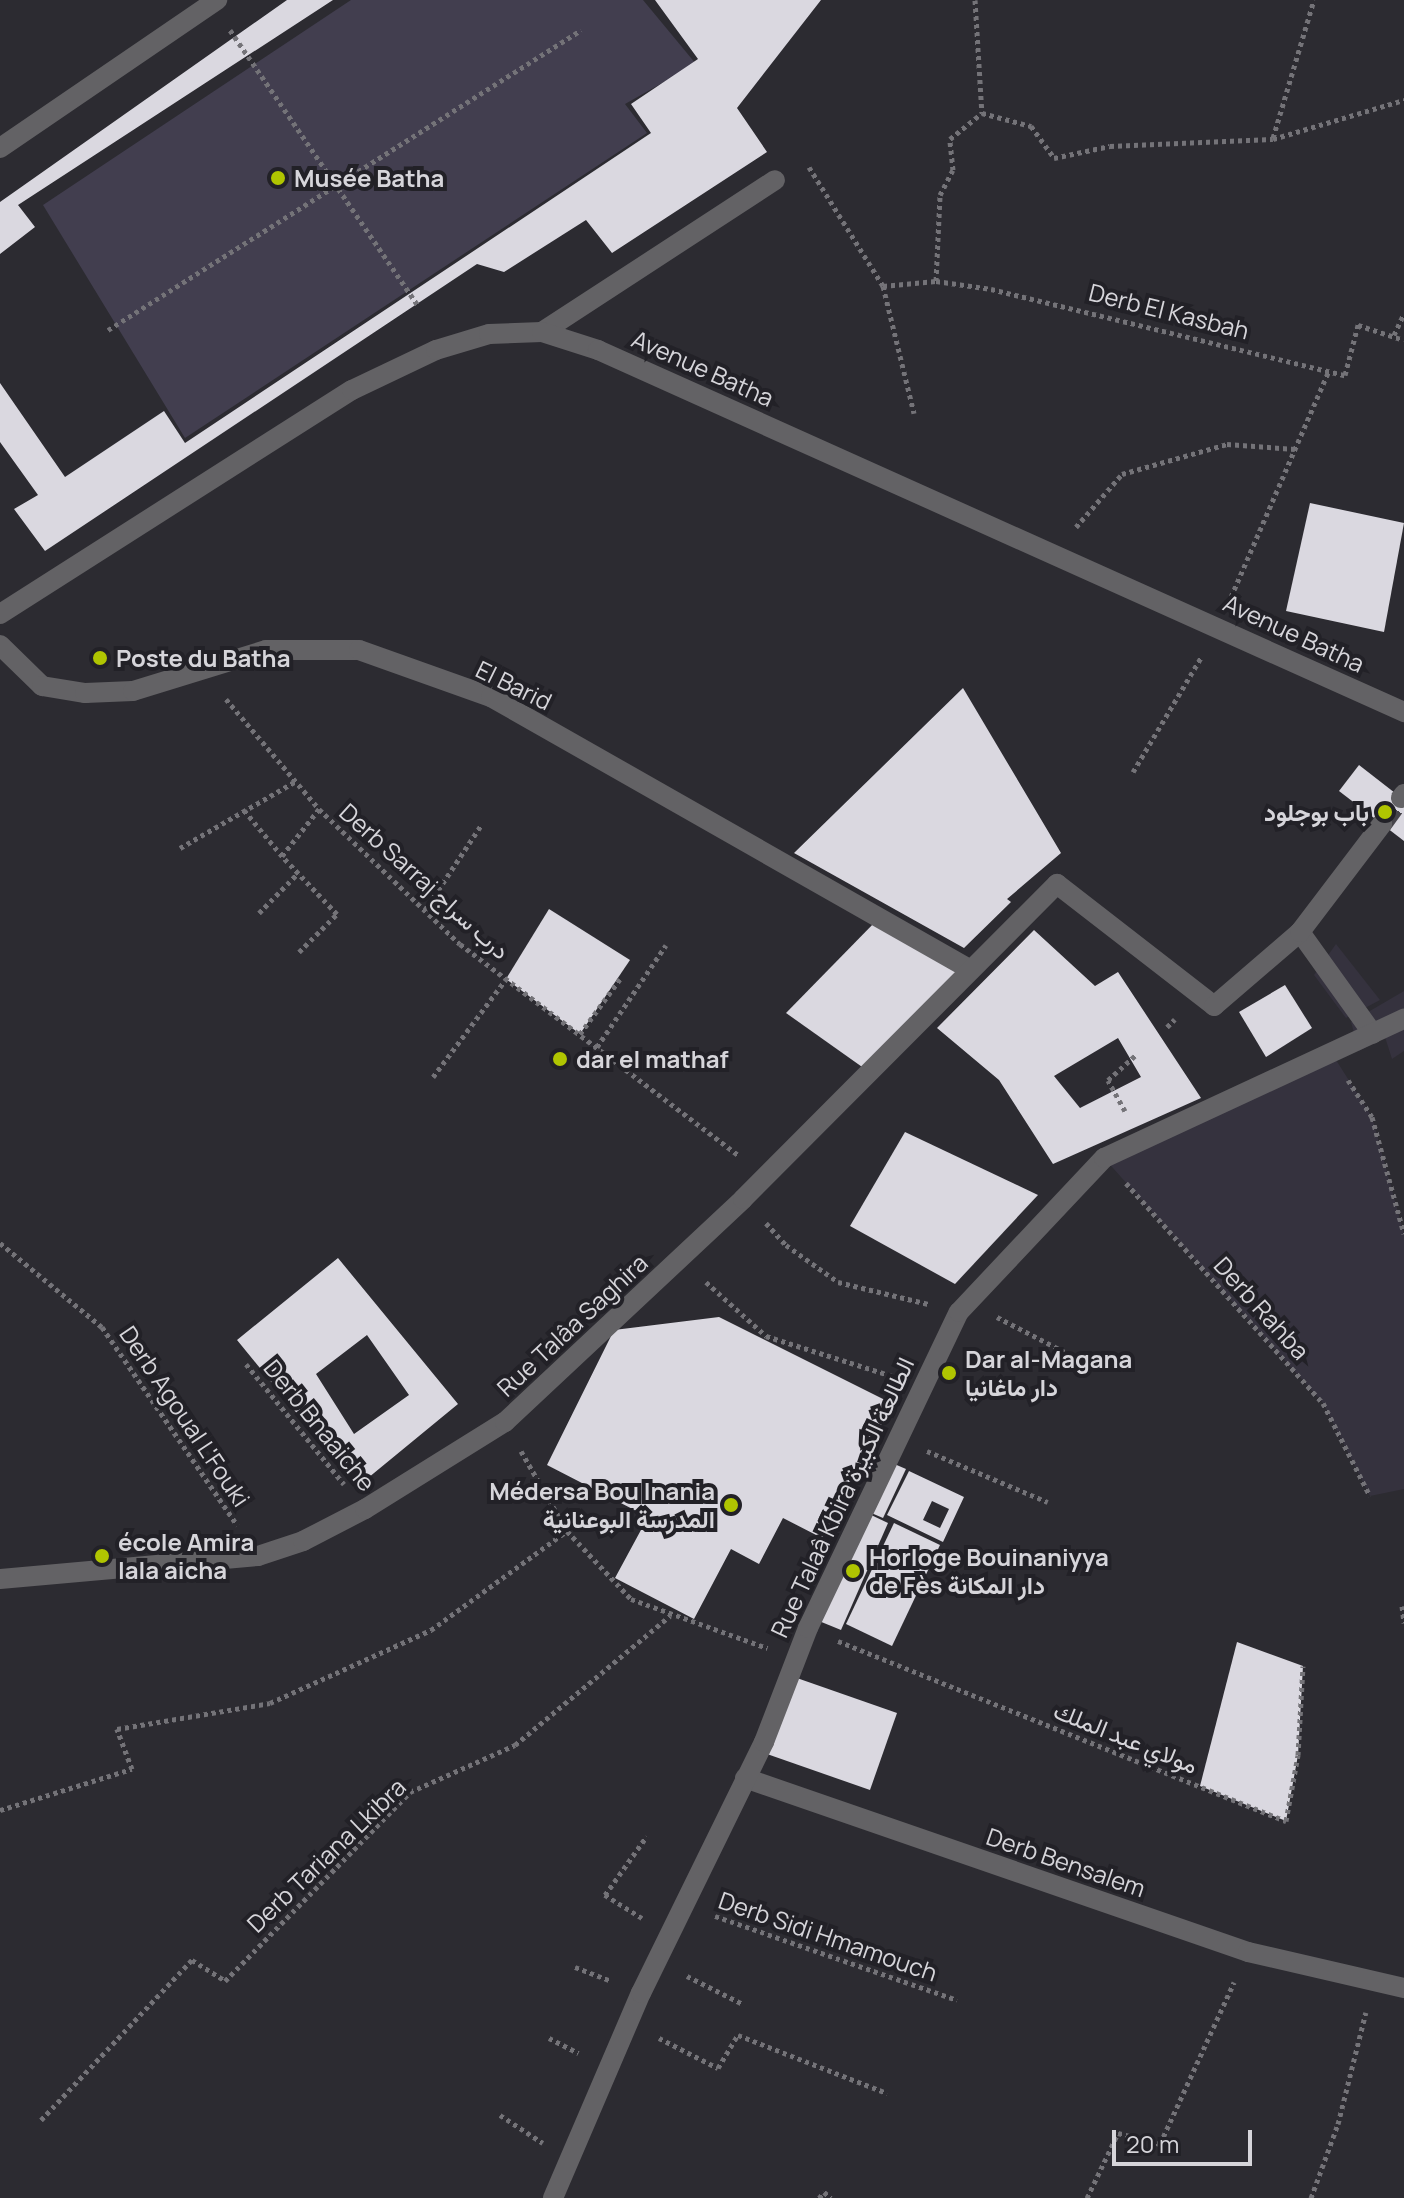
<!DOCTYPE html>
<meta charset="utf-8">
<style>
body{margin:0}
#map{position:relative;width:1404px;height:2198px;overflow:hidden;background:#2c2b31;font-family:Manrope,Vazirmatn,sans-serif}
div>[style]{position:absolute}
.built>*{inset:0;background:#35323e}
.green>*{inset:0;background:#423e4f}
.building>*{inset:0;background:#dad8e0}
.minor-tunnel>*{height:20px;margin-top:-10px;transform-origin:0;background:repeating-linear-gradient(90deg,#46444a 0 20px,transparent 0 30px)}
.path>*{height:5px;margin-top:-2.5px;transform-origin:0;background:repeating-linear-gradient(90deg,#747378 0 4px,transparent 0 8px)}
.minor>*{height:20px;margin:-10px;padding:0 10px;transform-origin:10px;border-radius:10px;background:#636265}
.dots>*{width:22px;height:22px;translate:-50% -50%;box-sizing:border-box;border:4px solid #222127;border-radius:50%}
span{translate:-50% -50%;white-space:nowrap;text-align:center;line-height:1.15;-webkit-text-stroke:8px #222127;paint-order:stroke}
.poi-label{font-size:24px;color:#d6d5da;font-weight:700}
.left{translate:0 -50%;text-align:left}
.right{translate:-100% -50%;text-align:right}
.street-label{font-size:24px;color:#d6d5da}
.scale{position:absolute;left:1112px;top:2130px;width:140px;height:36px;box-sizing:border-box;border:4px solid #d6d5da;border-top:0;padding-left:10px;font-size:24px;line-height:28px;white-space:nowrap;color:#d6d5da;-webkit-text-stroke:6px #222127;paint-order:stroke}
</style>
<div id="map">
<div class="built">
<i style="clip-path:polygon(1336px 944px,1380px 1000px,1346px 1018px,1314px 975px)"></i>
<i style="clip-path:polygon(1404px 991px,1404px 1051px,1392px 1059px,1385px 1037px,1359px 1051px,1351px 1022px)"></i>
<i style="clip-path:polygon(1331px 1052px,1372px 1117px,1404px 1234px,1404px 1489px,1370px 1496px,1323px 1403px,1104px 1158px)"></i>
</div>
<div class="green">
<i style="clip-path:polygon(351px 0,643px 0,696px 64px,625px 104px,647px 133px,185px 438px,43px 205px)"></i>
</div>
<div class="building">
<i style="clip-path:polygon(287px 0,333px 0,18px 205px,35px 227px,0 254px,0 202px)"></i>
<i style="clip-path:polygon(655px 0,821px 0,737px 108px,767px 152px,612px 253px,586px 220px,504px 272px,477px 264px,45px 551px,14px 509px,38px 495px,0 442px,0 383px,65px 477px,164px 411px,185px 443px,651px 133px,631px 104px,698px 59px)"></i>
<i style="clip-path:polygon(1310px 503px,1404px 523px,1384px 632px,1286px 611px)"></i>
<i style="clip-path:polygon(963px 688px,1061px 853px,1007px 899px,1011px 902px,964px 948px,794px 853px)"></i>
<i style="clip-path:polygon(1359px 765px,1404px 800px,1404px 841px,1339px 791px)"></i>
<i style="clip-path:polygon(549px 909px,630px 960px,580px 1034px,506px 979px)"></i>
<i style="clip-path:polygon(878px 919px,965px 972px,865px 1069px,786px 1013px)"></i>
<i style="clip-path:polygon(evenodd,1034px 930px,1095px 986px,1118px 972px,1201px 1098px,1053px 1164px,999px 1080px,937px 1028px,1034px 930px,1118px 1038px,1141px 1077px,1080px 1108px,1054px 1076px,1118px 1038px)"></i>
<i style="clip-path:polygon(1285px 985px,1312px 1028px,1266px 1057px,1239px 1012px)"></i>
<i style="clip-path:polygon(905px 1132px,1038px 1195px,955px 1284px,850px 1226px)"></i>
<i style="clip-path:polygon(evenodd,338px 1258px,458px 1404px,357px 1487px,237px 1340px,338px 1258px,367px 1335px,409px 1395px,354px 1434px,316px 1374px,367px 1335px)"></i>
<i style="clip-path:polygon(719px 1317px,893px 1404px,822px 1538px,783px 1518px,759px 1564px,731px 1549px,694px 1619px,615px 1578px,648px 1517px,547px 1465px,614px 1330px)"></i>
<i style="clip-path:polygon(892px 1463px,906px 1469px,883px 1518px,869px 1512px)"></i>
<i style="clip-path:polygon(evenodd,909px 1471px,964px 1497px,943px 1542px,887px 1515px,909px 1471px,932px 1501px,949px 1509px,940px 1528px,923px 1520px,932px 1501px)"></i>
<i style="clip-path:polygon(869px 1514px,888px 1523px,841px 1630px,819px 1621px)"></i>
<i style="clip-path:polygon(894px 1523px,940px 1545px,892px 1646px,846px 1624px)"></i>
<i style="clip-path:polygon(1237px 1642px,1303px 1666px,1298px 1755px,1286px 1821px,1200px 1786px)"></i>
<i style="clip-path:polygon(794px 1677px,897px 1713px,870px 1790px,767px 1754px)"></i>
</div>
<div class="minor-tunnel">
<i style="left:1382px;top:824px;width:32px;rotate:-54deg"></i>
</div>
<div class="path">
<i style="left:975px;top:0;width:113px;rotate:86.5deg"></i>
<i style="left:230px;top:30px;width:332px;rotate:55.7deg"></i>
<i style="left:982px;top:113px;width:51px;rotate:14.9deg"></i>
<i style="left:1031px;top:126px;width:39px;rotate:54deg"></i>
<i style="left:1054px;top:158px;width:57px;rotate:-12.1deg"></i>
<i style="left:1110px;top:146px;width:163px;rotate:-2.5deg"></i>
<i style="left:1273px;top:139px;width:137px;rotate:-16.6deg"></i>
<i style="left:1273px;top:138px;width:144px;rotate:-73.5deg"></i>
<i style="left:809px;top:167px;width:140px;rotate:58.1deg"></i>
<i style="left:883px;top:286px;width:131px;rotate:76.3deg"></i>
<i style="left:936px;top:281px;width:86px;rotate:-87.3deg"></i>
<i style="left:940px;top:195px;width:28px;rotate:-63deg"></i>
<i style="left:953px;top:170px;width:31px;rotate:-96deg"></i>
<i style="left:950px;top:139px;width:41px;rotate:-39.1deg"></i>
<i style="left:883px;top:286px;width:53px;rotate:-5.4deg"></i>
<i style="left:936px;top:281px;width:56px;rotate:8.3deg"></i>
<i style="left:991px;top:289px;width:364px;rotate:13.7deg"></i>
<i style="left:1345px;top:375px;width:52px;rotate:-75.4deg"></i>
<i style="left:1358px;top:325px;width:48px;rotate:18.1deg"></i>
<i style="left:108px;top:330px;width:560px;rotate:-32.38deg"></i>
<i style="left:1394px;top:335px;width:23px;rotate:-65deg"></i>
<i style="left:1076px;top:527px;width:70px;rotate:-49deg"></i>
<i style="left:1122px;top:474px;width:109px;rotate:-15.9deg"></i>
<i style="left:1227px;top:444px;width:68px;rotate:4.2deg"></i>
<i style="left:1231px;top:597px;width:247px;rotate:-66.6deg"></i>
<i style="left:226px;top:699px;width:144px;rotate:49.8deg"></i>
<i style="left:319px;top:809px;width:195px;rotate:43.8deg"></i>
<i style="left:460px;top:944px;width:350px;rotate:37.2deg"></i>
<i style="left:1133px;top:772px;width:135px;rotate:-59.3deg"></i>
<i style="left:244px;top:810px;width:60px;rotate:50.4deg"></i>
<i style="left:180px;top:848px;width:134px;rotate:-30deg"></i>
<i style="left:425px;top:910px;width:103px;rotate:-56.5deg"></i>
<i style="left:259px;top:913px;width:56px;rotate:-45.7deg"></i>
<i style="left:299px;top:952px;width:54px;rotate:-45deg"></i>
<i style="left:337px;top:914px;width:80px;rotate:-133.5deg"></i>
<i style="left:282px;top:856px;width:60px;rotate:-51.8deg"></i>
<i style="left:1167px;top:1027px;width:11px;rotate:-45deg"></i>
<i style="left:580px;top:1034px;width:68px;rotate:-54deg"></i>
<i style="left:597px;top:1047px;width:123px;rotate:-55.9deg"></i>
<i style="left:433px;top:1077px;width:122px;rotate:-53.3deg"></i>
<i style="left:1348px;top:1080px;width:44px;rotate:57deg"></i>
<i style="left:1372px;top:1117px;width:121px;rotate:74.7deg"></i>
<i style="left:1125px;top:1111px;width:35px;rotate:-119deg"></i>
<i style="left:1108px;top:1080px;width:39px;rotate:-42deg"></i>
<i style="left:1126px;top:1183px;width:295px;rotate:48.2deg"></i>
<i style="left:1323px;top:1403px;width:104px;rotate:63.2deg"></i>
<i style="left:766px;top:1223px;width:30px;rotate:48deg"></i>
<i style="left:786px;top:1245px;width:64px;rotate:35.4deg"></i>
<i style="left:838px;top:1282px;width:93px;rotate:13.7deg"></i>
<i style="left:0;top:1243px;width:132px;rotate:39.5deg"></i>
<i style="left:102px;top:1327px;width:240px;rotate:55.7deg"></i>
<i style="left:706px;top:1282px;width:81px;rotate:42deg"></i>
<i style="left:766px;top:1336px;width:132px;rotate:17.6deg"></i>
<i style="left:997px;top:1317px;width:105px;rotate:27.3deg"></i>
<i style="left:246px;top:1364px;width:155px;rotate:50.8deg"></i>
<i style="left:521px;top:1451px;width:92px;rotate:60.1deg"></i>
<i style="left:567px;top:1531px;width:93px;rotate:46.7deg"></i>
<i style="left:631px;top:1599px;width:145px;rotate:19.8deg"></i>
<i style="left:927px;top:1451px;width:131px;rotate:22.9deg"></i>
<i style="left:1402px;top:1606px;width:17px;rotate:83deg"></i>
<i style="left:838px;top:1641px;width:483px;rotate:21.9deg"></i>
<i style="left:1286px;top:1821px;width:67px;rotate:-79.7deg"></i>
<i style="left:1298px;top:1755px;width:89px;rotate:-86.8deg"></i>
<i style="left:0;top:1810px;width:138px;rotate:-17.3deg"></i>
<i style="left:132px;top:1769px;width:43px;rotate:-110.6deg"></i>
<i style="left:117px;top:1729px;width:155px;rotate:-9.6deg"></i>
<i style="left:270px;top:1703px;width:177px;rotate:-24.4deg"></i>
<i style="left:431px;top:1630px;width:168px;rotate:-36.1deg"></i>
<i style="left:715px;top:1916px;width:256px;rotate:19.1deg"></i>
<i style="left:642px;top:1918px;width:44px;rotate:-148.1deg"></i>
<i style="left:605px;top:1895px;width:72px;rotate:-54.6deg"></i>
<i style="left:575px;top:1967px;width:39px;rotate:21deg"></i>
<i style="left:687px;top:1976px;width:63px;rotate:26.6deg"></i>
<i style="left:549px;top:2038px;width:33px;rotate:27deg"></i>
<i style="left:659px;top:2038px;width:66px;rotate:27deg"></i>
<i style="left:718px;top:2068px;width:39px;rotate:-59deg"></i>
<i style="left:738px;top:2035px;width:160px;rotate:21.3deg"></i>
<i style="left:500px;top:2115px;width:51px;rotate:33.1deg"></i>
<i style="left:41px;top:2120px;width:220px;rotate:-46.7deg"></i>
<i style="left:192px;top:1960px;width:39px;rotate:32deg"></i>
<i style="left:225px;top:1981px;width:264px;rotate:-45.6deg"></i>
<i style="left:410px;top:1792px;width:115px;rotate:-24.1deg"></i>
<i style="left:515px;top:1745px;width:202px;rotate:-39.8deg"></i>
<i style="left:819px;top:2198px;width:8px;rotate:-50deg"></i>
<i style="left:824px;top:2192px;width:9px;rotate:41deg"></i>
<i style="left:1087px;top:2198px;width:72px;rotate:-64.5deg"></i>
<i style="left:1118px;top:2133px;width:43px;rotate:14.7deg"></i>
<i style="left:1160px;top:2144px;width:178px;rotate:-65.4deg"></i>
<i style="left:1311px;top:2198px;width:79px;rotate:-70deg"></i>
<i style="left:1338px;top:2124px;width:115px;rotate:-76deg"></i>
</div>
<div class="minor">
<i style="left:0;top:148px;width:263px;rotate:-34.3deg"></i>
<i style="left:542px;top:332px;width:278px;rotate:-33.1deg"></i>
<i style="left:0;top:614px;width:417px;rotate:-32.5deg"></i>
<i style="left:352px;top:390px;width:93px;rotate:-25.5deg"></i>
<i style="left:436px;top:350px;width:55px;rotate:-16.8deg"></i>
<i style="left:489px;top:334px;width:53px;rotate:-2.2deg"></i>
<i style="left:542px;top:332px;width:59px;rotate:17.8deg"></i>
<i style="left:598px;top:350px;width:884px;rotate:24.19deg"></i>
<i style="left:0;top:645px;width:59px;rotate:44.3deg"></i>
<i style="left:42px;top:686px;width:44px;rotate:9.2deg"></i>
<i style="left:85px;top:693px;width:48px;rotate:-2.4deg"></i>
<i style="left:133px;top:691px;width:139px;rotate:-17.1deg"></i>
<i style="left:266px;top:650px;width:93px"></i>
<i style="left:359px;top:650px;width:140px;rotate:19.6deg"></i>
<i style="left:491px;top:697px;width:552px;rotate:29.63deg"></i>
<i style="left:1401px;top:798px;width:5px;rotate:-53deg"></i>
<i style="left:1300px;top:932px;width:125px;rotate:54.4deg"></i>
<i style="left:0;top:1579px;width:259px;rotate:-5.1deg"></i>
<i style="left:258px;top:1556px;width:47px;rotate:-18.4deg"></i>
<i style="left:303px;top:1541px;width:70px;rotate:-27.3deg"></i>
<i style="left:365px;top:1509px;width:165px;rotate:-31.9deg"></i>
<i style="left:505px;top:1422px;width:326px;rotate:-43.1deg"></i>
<i style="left:743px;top:1199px;width:445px;rotate:-45.1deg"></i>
<i style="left:1057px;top:884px;width:199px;rotate:37.8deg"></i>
<i style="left:1214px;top:1006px;width:113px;rotate:-40.7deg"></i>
<i style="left:1300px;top:932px;width:136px;rotate:-52.8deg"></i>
<i style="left:745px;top:1778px;width:532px;rotate:19.08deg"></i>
<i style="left:1248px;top:1952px;width:160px;rotate:13deg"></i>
<i style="left:553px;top:2198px;width:223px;rotate:-66.8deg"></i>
<i style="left:641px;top:1993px;width:280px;rotate:-63.9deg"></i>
<i style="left:764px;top:1742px;width:122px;rotate:-68.9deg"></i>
<i style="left:808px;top:1628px;width:350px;rotate:-64.5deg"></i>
<i style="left:959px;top:1312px;width:212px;rotate:-46.7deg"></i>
<i style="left:1104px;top:1158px;width:331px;rotate:-24.9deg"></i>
</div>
<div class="dots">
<i style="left:278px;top:178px;background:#b0c501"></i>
<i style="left:100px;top:658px;background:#b0c501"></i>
<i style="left:1385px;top:812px;background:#b0c501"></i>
<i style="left:560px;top:1059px;background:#b0c501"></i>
<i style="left:949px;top:1373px;background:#b0c501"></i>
<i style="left:731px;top:1505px;background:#b0c501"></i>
<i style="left:102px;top:1556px;background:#b0c501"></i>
<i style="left:853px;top:1571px;background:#b0c501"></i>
</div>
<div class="poi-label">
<span class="left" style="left:294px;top:178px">Musée Batha</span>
<span class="left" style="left:116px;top:658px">Poste du Batha</span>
<span class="right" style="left:1369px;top:812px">باب بوجلود</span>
<span class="left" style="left:576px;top:1059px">dar el mathaf</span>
<span class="left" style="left:965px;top:1373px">Dar al-Magana<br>دار ماغانيا</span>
<span class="right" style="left:715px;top:1505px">Médersa Bou Inania<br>المدرسة البوعنانية</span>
<span class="left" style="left:118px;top:1556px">école Amira<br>lala aicha</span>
<span class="left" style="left:869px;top:1571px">Horloge Bouinaniyya<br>de Fès دار المكانة</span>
</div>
<div class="street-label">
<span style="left:1169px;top:311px;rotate:14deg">Derb El Kasbah</span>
<span style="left:703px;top:368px;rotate:24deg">Avenue Batha</span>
<span style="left:1294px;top:633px;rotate:25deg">Avenue Batha</span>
<span style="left:514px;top:685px;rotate:26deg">El Barid</span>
<span style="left:425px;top:881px;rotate:42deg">Derb Sarraj درب سراج</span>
<span style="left:1262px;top:1308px;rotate:48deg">Derb Rahba</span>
<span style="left:572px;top:1325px;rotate:-43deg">Rue Talâa Saghira</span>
<span style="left:185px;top:1416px;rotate:56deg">Derb Agoual L'Fouki</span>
<span style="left:320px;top:1425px;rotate:51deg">Derb Bnaaiche</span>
<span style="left:842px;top:1497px;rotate:-65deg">Rue Talaâ Kbira الطالعة الكبيرة</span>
<span style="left:1126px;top:1737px;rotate:22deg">مولاي عبد الملك</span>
<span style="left:326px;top:1855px;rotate:-44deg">Derb Tariana Lkibra</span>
<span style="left:1066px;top:1862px;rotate:19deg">Derb Bensalem</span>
<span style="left:828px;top:1936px;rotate:19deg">Derb Sidi Hmamouch</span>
</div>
<div class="scale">20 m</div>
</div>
